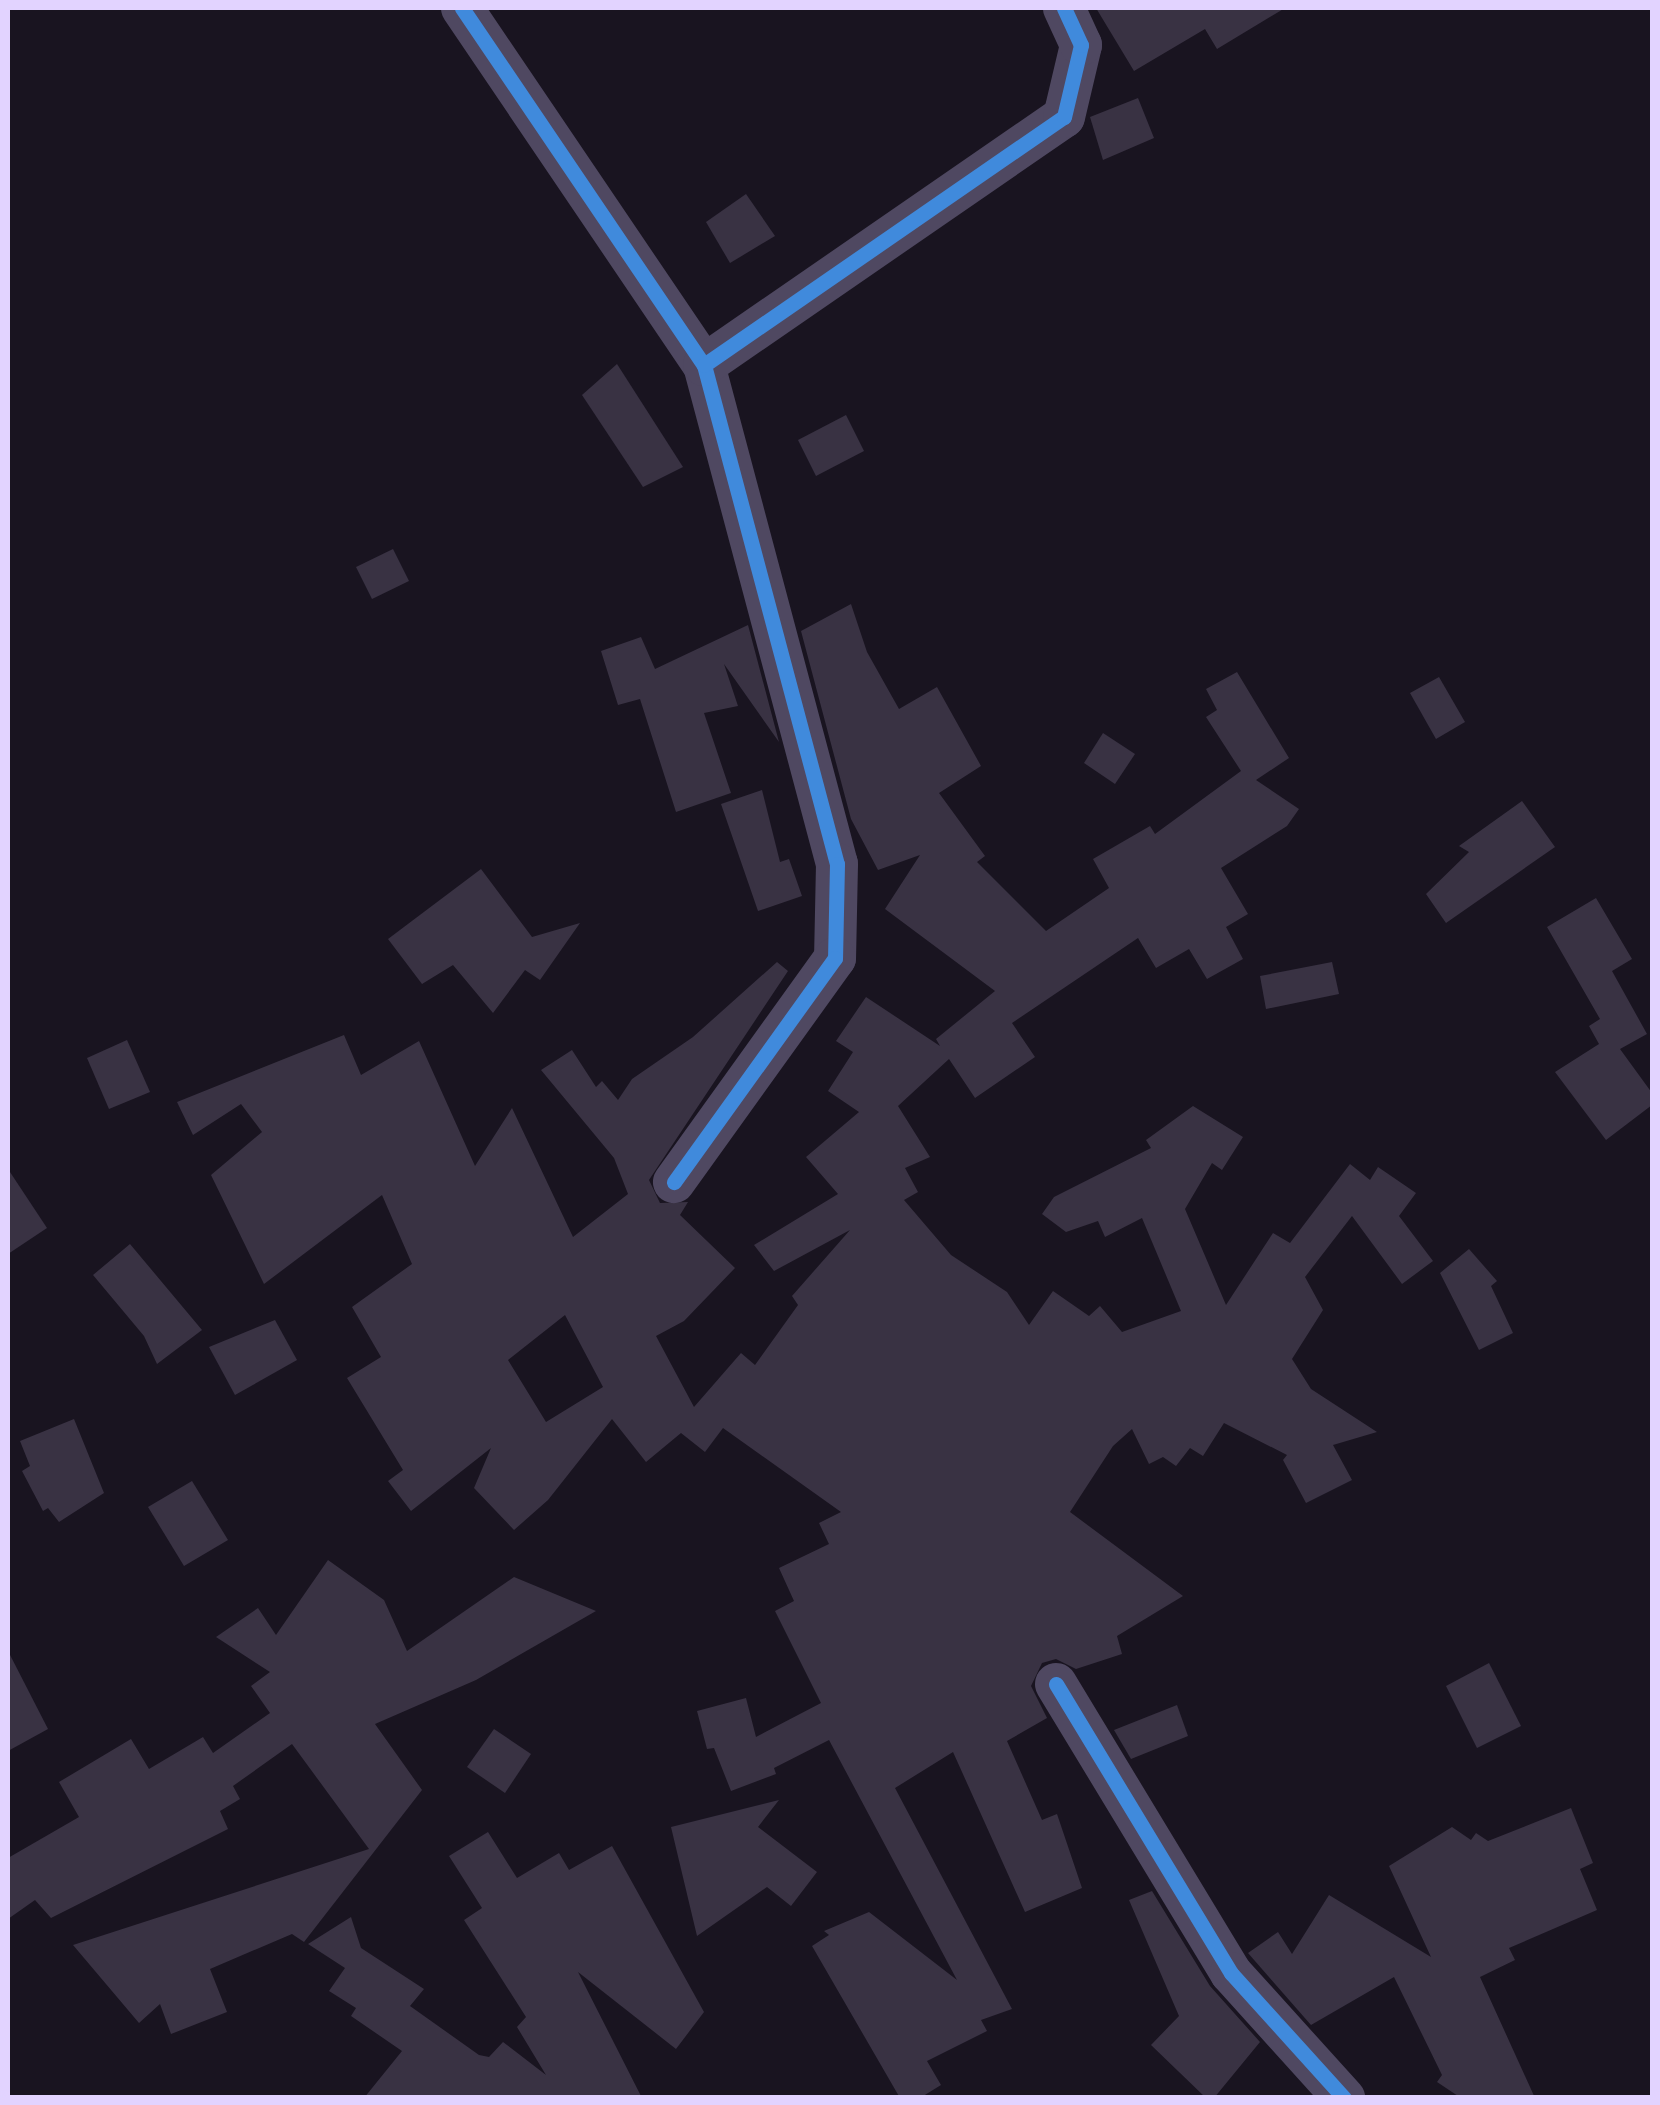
<!DOCTYPE html>
<style>
body{margin:0}
#map{position:relative;width:1660px;height:2105px;overflow:hidden;background:#191420;font-family:"Work Sans",sans-serif}
div>[style]{position:absolute}
.building>*{inset:0;background:#393243}
.street>*{height:42px;margin:-21px;padding:0 21px;transform-origin:21px;border-radius:21px;background:#4f4861}
.cycleway>*{height:15px;margin:-7.5px;padding:0 7.5px;transform-origin:7.5px;border-radius:7.5px;background:#408adc}
span{translate:-50% -50%;white-space:nowrap;text-align:center;line-height:1.15;-webkit-text-stroke:10px #180e26;paint-order:stroke}
.frame{position:absolute;inset:0;border:10px solid #e2d3ff;pointer-events:none}
</style>
<div id="map">
<div class="building">
<i style="clip-path:polygon(1096px 8px,1285px 8px,1217px 49px,1205px 29px,1134px 71px)"></i>
<i style="clip-path:polygon(1138px 98px,1154px 138px,1103px 160px,1090px 117px)"></i>
<i style="clip-path:polygon(746px 194px,775px 236px,730px 263px,706px 222px)"></i>
<i style="clip-path:polygon(617px 364px,683px 467px,643px 487px,582px 395px)"></i>
<i style="clip-path:polygon(846px 415px,864px 451px,816px 476px,798px 440px)"></i>
<i style="clip-path:polygon(393px 549px,409px 581px,372px 599px,356px 567px)"></i>
<i style="clip-path:polygon(evenodd,851px 604px,867px 652px,899px 709px,937px 687px,981px 766px,939px 793px,985px 856px,977px 862px,1046px 931px,1109px 888px,1093px 859px,1150px 826px,1155px 834px,1241px 771px,1206px 717px,1217px 710px,1206px 689px,1237px 672px,1289px 758px,1256px 780px,1299px 809px,1287px 826px,1221px 868px,1248px 914px,1226px 927px,1243px 959px,1207px 979px,1189px 949px,1156px 968px,1138px 938px,1012px 1023px,1035px 1057px,975px 1098px,949px 1059px,898px 1106px,930px 1157px,905px 1168px,918px 1192px,904px 1200px,951px 1255px,1007px 1292px,1029px 1325px,1053px 1291px,1089px 1316px,1100px 1306px,1122px 1332px,1181px 1311px,1142px 1218px,1105px 1237px,1098px 1221px,1066px 1232px,1042px 1214px,1054px 1197px,1151px 1148px,1146px 1140px,1193px 1106px,1243px 1137px,1222px 1170px,1212px 1163px,1185px 1209px,1226px 1305px,1273px 1233px,1290px 1243px,1350px 1164px,1370px 1180px,1378px 1167px,1416px 1193px,1399px 1216px,1433px 1261px,1402px 1284px,1352px 1216px,1305px 1277px,1323px 1310px,1292px 1359px,1311px 1389px,1377px 1432px,1333px 1445px,1352px 1480px,1306px 1503px,1283px 1460px,1287px 1455px,1224px 1423px,1203px 1456px,1190px 1448px,1176px 1466px,1163px 1457px,1149px 1464px,1132px 1429px,1113px 1446px,1070px 1512px,1183px 1596px,1117px 1636px,1122px 1654px,1076px 1669px,1056px 1659px,1042px 1663px,1031px 1686px,1047px 1718px,1007px 1741px,1042px 1820px,1057px 1814px,1082px 1888px,1025px 1912px,953px 1752px,895px 1788px,1012px 2009px,981px 2020px,987px 2031px,927px 2061px,941px 2085px,920px 2098px,900px 2098px,812px 1946px,829px 1935px,824px 1931px,869px 1912px,957px 1980px,829px 1740px,774px 1768px,776px 1774px,731px 1791px,714px 1748px,707px 1749px,697px 1711px,746px 1698px,756px 1737px,821px 1703px,775px 1611px,794px 1601px,779px 1568px,829px 1544px,819px 1523px,841px 1512px,723px 1428px,705px 1452px,681px 1433px,646px 1462px,612px 1419px,548px 1500px,514px 1530px,474px 1488px,491px 1448px,411px 1511px,388px 1481px,403px 1470px,347px 1378px,381px 1357px,352px 1307px,412px 1264px,382px 1195px,264px 1284px,211px 1175px,262px 1132px,241px 1104px,193px 1135px,177px 1102px,344px 1035px,361px 1075px,419px 1041px,475px 1166px,512px 1108px,573px 1237px,628px 1194px,614px 1158px,541px 1070px,572px 1050px,596px 1087px,602px 1081px,618px 1100px,632px 1079px,693px 1037px,777px 962px,788px 971px,649px 1180px,660px 1203px,688px 1202px,680px 1215px,735px 1268px,684px 1321px,656px 1336px,694px 1407px,741px 1353px,755px 1365px,798px 1305px,792px 1296px,850px 1230px,774px 1271px,754px 1245px,838px 1194px,806px 1157px,859px 1112px,828px 1091px,853px 1052px,836px 1041px,866px 997px,940px 1046px,936px 1039px,995px 991px,885px 909px,920px 855px,878px 870px,851px 819px,801px 631px,851px 604px,565px 1315px,603px 1387px,546px 1422px,508px 1360px,565px 1315px)"></i>
<i style="clip-path:polygon(748px 625px,779px 742px,724px 664px,738px 706px,704px 713px,731px 793px,676px 812px,640px 699px,618px 705px,601px 651px,641px 637px,655px 669px)"></i>
<i style="clip-path:polygon(1439px 677px,1465px 722px,1436px 739px,1410px 693px)"></i>
<i style="clip-path:polygon(1103px 733px,1135px 754px,1115px 784px,1084px 763px)"></i>
<i style="clip-path:polygon(762px 790px,780px 862px,789px 859px,802px 896px,758px 911px,721px 804px)"></i>
<i style="clip-path:polygon(1522px 801px,1555px 847px,1446px 923px,1426px 894px,1469px 852px,1459px 846px)"></i>
<i style="clip-path:polygon(481px 869px,532px 937px,580px 923px,540px 980px,525px 970px,493px 1013px,453px 965px,422px 984px,388px 939px)"></i>
<i style="clip-path:polygon(1596px 898px,1632px 959px,1612px 971px,1647px 1034px,1620px 1049px,1652px 1093px,1652px 1105px,1606px 1140px,1555px 1072px,1599px 1044px,1589px 1026px,1600px 1019px,1547px 927px)"></i>
<i style="clip-path:polygon(1332px 962px,1339px 994px,1266px 1009px,1260px 976px)"></i>
<i style="clip-path:polygon(127px 1040px,150px 1092px,109px 1109px,87px 1058px)"></i>
<i style="clip-path:polygon(8px 1169px,47px 1228px,8px 1254px)"></i>
<i style="clip-path:polygon(130px 1244px,202px 1330px,157px 1364px,144px 1336px,93px 1275px)"></i>
<i style="clip-path:polygon(1469px 1249px,1497px 1281px,1491px 1286px,1513px 1333px,1479px 1350px,1440px 1273px)"></i>
<i style="clip-path:polygon(275px 1320px,297px 1360px,235px 1395px,209px 1347px)"></i>
<i style="clip-path:polygon(74px 1419px,104px 1493px,59px 1522px,48px 1508px,43px 1511px,22px 1471px,30px 1466px,20px 1441px)"></i>
<i style="clip-path:polygon(192px 1481px,228px 1540px,184px 1566px,148px 1507px)"></i>
<i style="clip-path:polygon(328px 1560px,384px 1600px,407px 1651px,514px 1577px,596px 1611px,476px 1680px,375px 1724px,422px 1790px,304px 1942px,292px 1934px,210px 1969px,227px 2012px,171px 2034px,160px 2004px,139px 2023px,73px 1945px,369px 1849px,292px 1744px,233px 1786px,240px 1799px,220px 1811px,228px 1829px,51px 1918px,35px 1900px,8px 1919px,8px 1858px,79px 1817px,59px 1782px,131px 1739px,149px 1769px,203px 1737px,213px 1753px,270px 1713px,251px 1686px,270px 1672px,216px 1637px,258px 1608px,276px 1635px)"></i>
<i style="clip-path:polygon(8px 1651px,48px 1729px,8px 1751px)"></i>
<i style="clip-path:polygon(1489px 1663px,1521px 1726px,1477px 1748px,1446px 1686px)"></i>
<i style="clip-path:polygon(1177px 1705px,1188px 1736px,1131px 1759px,1114px 1730px)"></i>
<i style="clip-path:polygon(494px 1729px,531px 1754px,505px 1793px,467px 1767px)"></i>
<i style="clip-path:polygon(779px 1800px,758px 1827px,817px 1872px,791px 1906px,767px 1887px,697px 1936px,671px 1827px)"></i>
<i style="clip-path:polygon(1571px 1808px,1593px 1863px,1580px 1869px,1597px 1910px,1509px 1948px,1515px 1960px,1480px 1977px,1535px 2098px,1461px 2098px,1437px 2082px,1442px 2075px,1394px 1977px,1311px 2025px,1248px 1953px,1278px 1932px,1292px 1954px,1329px 1895px,1431px 1957px,1389px 1866px,1452px 1827px,1471px 1840px,1476px 1833px,1488px 1841px)"></i>
<i style="clip-path:polygon(488px 1832px,517px 1878px,559px 1853px,569px 1870px,612px 1846px,704px 2012px,676px 2049px,578px 1972px,642px 2098px,364px 2098px,402px 2051px,351px 2016px,356px 2008px,329px 1991px,345px 1968px,308px 1944px,351px 1917px,361px 1948px,424px 1989px,410px 2006px,479px 2055px,489px 2057px,503px 2042px,546px 2075px,517px 2027px,526px 2017px,464px 1920px,482px 1908px,449px 1856px)"></i>
<i style="clip-path:polygon(1152px 1891px,1210px 1986px,1260px 2042px,1214px 2098px,1206px 2098px,1151px 2045px,1179px 2016px,1129px 1900px)"></i>
</div>
<div class="street">
<i style="left:462px;top:8px;width:431px;rotate:55.9deg"></i>
<i style="left:704px;top:365px;width:516px;rotate:75.08deg"></i>
<i style="left:837px;top:864px;width:94px;rotate:91.2deg"></i>
<i style="left:835px;top:958px;width:276px;rotate:125.7deg"></i>
<i style="left:704px;top:365px;width:437px;rotate:-34.6deg"></i>
<i style="left:1064px;top:117px;width:74px;rotate:-76.7deg"></i>
<i style="left:1081px;top:45px;width:41px;rotate:-114.7deg"></i>
<i style="left:1056px;top:1684px;width:338px;rotate:58.8deg"></i>
<i style="left:1231px;top:1973px;width:169px;rotate:47.9deg"></i>
</div>
<div class="cycleway">
<i style="left:462px;top:8px;width:431px;rotate:55.9deg"></i>
<i style="left:704px;top:365px;width:516px;rotate:75.08deg"></i>
<i style="left:837px;top:864px;width:94px;rotate:91.2deg"></i>
<i style="left:835px;top:958px;width:276px;rotate:125.7deg"></i>
<i style="left:704px;top:365px;width:437px;rotate:-34.6deg"></i>
<i style="left:1064px;top:117px;width:74px;rotate:-76.7deg"></i>
<i style="left:1081px;top:45px;width:41px;rotate:-114.7deg"></i>
<i style="left:1056px;top:1684px;width:338px;rotate:58.8deg"></i>
<i style="left:1231px;top:1973px;width:169px;rotate:47.9deg"></i>
</div>
<div class="frame"></div>
</div>
